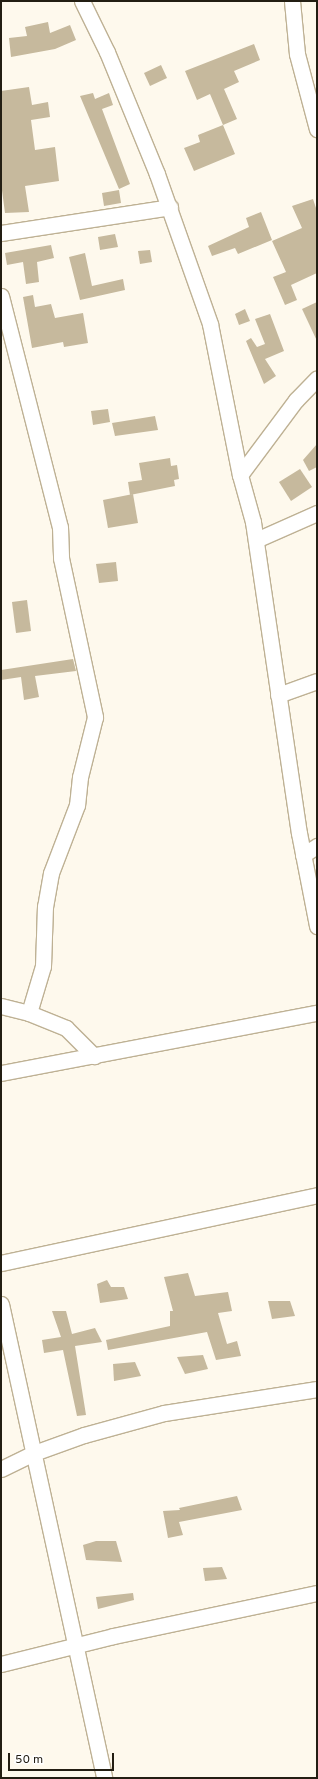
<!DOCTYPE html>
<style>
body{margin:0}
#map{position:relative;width:318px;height:1779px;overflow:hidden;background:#fef9ed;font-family:Overpass,sans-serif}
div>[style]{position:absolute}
.building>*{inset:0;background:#c6b99d}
.roads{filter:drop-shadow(1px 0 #beb194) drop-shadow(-1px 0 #beb194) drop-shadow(0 1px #beb194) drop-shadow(0 -1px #beb194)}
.minor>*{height:15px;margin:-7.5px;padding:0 7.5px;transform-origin:7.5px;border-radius:7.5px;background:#fff}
span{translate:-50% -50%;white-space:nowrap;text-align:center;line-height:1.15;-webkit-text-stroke:3px #fff;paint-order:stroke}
.frame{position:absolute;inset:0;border:2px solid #231e13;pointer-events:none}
.scale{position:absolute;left:8px;top:1753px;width:106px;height:18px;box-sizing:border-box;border:2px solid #231e13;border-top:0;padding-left:5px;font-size:12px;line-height:14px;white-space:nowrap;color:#231e13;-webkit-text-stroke:3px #fff;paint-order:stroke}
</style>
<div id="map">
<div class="building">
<i style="clip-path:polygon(48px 22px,50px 33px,70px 25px,76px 40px,55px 49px,11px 57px,9px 38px,27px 36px,25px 27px)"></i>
<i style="clip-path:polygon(254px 44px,260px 60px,234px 71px,239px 82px,224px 89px,237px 119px,223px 125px,210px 94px,197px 100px,185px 71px)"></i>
<i style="clip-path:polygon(161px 65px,167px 78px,150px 86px,144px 73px)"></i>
<i style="clip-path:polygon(29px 87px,32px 105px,48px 102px,50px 117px,31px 120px,35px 150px,55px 147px,59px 181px,25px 186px,29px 212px,5px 213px,1px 183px,1px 91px)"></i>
<i style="clip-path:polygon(93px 93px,95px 99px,109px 93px,113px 105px,102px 109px,130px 184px,119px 189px,80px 96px)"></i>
<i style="clip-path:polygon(223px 125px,235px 154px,194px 171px,184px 148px,200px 142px,198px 135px)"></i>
<i style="clip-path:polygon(119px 190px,121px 203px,104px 206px,102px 193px)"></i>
<i style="clip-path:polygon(313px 199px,317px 211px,317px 273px,291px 285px,297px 300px,285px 305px,273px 277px,286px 272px,272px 241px,302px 228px,292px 206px)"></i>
<i style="clip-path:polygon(261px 212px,272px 240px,238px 254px,235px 248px,212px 256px,208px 246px,249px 227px,246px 218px)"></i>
<i style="clip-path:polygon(115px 234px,118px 247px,100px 250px,98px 237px)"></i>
<i style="clip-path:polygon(51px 245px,54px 258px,37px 262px,39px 282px,26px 284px,23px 262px,7px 265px,5px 253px)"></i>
<i style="clip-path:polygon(150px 250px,152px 262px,140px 264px,138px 251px)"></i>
<i style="clip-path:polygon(85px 253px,92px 286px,123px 279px,125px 290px,80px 300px,69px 257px)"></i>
<i style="clip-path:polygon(33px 295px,35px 307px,51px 304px,55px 318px,83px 313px,88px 343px,64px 347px,63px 342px,32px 348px,23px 297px)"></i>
<i style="clip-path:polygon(317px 302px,317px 341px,302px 309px)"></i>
<i style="clip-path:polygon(245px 309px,250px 321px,239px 325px,235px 314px)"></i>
<i style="clip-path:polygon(270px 314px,284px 351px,265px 359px,276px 376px,264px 384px,246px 341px,251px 338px,257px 347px,265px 344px,255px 319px)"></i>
<i style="clip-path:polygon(108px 409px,110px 422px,93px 425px,91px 411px)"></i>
<i style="clip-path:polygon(155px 416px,158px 430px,115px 436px,112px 423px)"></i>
<i style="clip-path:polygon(317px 444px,317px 467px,309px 471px,303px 460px)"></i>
<i style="clip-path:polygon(170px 458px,171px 466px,177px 465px,179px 479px,174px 480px,175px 486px,130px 495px,128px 482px,142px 480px,139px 463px)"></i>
<i style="clip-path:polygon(300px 469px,312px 487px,291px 501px,279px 482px)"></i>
<i style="clip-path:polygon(133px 494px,138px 523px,108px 528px,103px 500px)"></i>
<i style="clip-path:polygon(116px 562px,118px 581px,99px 583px,96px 564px)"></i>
<i style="clip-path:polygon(27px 600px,31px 631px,16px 633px,12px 602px)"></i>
<i style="clip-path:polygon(73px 659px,76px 671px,35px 676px,39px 697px,24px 700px,21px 677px,1px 680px,1px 670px)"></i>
<i style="clip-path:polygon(188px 1273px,195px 1296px,228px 1292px,232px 1311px,218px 1313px,227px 1344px,237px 1341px,241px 1356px,216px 1360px,207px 1332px,108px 1350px,106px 1340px,170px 1326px,170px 1311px,173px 1311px,164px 1277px)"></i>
<i style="clip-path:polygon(107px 1280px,111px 1287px,124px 1287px,128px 1299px,100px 1303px,97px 1284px)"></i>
<i style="clip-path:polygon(268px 1301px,290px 1301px,295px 1316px,272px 1319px)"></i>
<i style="clip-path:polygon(52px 1311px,66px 1311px,72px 1334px,95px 1328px,102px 1342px,75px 1346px,86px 1415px,77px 1416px,63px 1350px,44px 1353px,42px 1340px,61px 1337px)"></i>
<i style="clip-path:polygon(203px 1355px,208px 1369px,185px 1374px,177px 1357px)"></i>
<i style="clip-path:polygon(135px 1362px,141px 1376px,114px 1381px,113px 1364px)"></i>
<i style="clip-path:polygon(237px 1496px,242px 1510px,179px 1522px,183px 1535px,168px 1538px,163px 1511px,180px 1510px,179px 1508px)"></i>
<i style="clip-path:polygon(96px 1541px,116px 1541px,122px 1562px,86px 1560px,83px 1545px)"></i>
<i style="clip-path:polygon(222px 1567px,227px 1579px,205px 1581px,203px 1568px)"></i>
<i style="clip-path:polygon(133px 1593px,134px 1600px,98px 1609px,96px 1597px)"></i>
</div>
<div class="roads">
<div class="minor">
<i style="left:82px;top:1px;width:57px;rotate:63.9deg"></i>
<i style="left:107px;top:52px;width:132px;rotate:67.7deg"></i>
<i style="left:157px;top:174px;width:159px;rotate:70.5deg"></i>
<i style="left:210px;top:324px;width:154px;rotate:78.8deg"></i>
<i style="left:240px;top:475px;width:49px;rotate:74.5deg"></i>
<i style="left:253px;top:522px;width:314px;rotate:81.6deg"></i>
<i style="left:299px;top:833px;width:95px;rotate:79deg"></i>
<i style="left:292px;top:1px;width:53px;rotate:84.6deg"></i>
<i style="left:297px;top:54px;width:78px;rotate:75.1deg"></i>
<i style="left:1px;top:233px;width:171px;rotate:-8.7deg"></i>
<i style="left:1px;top:296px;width:238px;rotate:75.7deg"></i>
<i style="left:60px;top:527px;width:31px;rotate:88deg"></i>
<i style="left:61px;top:558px;width:163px;rotate:77.9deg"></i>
<i style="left:95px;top:717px;width:62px;rotate:104deg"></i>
<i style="left:80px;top:777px;width:28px;rotate:96deg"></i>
<i style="left:77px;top:805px;width:73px;rotate:110.9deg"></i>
<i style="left:51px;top:873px;width:34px;rotate:100deg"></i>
<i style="left:45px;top:906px;width:60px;rotate:91.9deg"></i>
<i style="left:43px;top:966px;width:49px;rotate:106.6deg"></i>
<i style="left:240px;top:475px;width:94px;rotate:-53.3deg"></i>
<i style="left:296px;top:400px;width:30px;rotate:-46deg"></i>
<i style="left:256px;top:540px;width:67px;rotate:-23.9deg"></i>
<i style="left:278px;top:695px;width:41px;rotate:-19.7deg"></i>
<i style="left:303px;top:855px;width:17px;rotate:-33deg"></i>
<i style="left:1px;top:1006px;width:29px;rotate:14deg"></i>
<i style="left:29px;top:1013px;width:40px;rotate:22deg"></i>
<i style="left:66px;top:1028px;width:40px;rotate:45deg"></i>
<i style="left:1px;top:1073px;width:322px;rotate:-10.8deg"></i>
<i style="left:1px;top:1263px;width:323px;rotate:-12.1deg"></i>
<i style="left:1px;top:1304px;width:485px;rotate:77.7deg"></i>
<i style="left:1px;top:1469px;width:37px;rotate:-26deg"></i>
<i style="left:34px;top:1453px;width:53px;rotate:-19.8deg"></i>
<i style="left:84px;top:1435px;width:83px;rotate:-15.4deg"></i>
<i style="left:164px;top:1413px;width:155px;rotate:-8.9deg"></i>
<i style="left:1px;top:1664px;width:115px;rotate:-14deg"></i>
<i style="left:113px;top:1636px;width:208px;rotate:-11.9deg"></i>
</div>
</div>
<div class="frame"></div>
<div class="scale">50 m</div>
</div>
